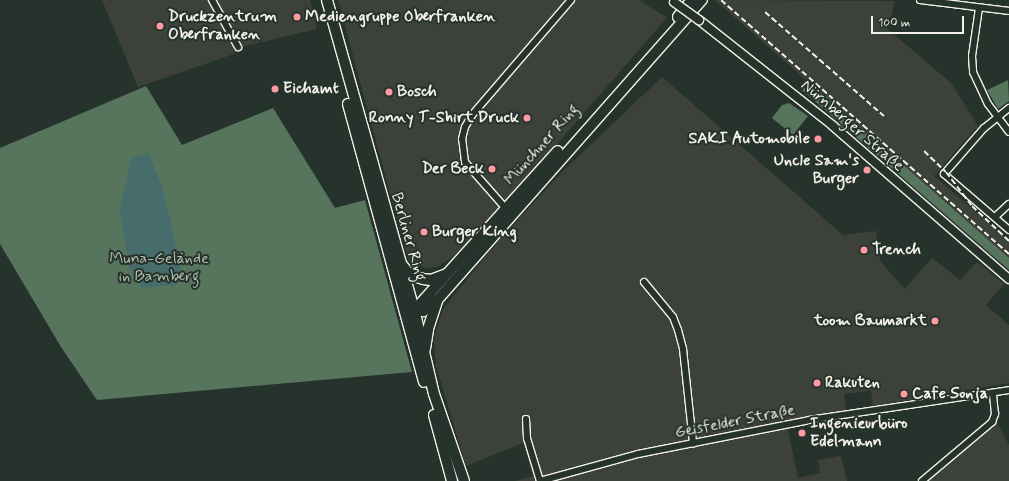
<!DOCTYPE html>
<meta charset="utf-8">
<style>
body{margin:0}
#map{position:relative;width:1009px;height:481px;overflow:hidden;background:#26332d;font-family:Mynerve,sans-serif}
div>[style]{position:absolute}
.built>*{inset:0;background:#3c423a}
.green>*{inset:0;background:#57755d}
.water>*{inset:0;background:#476c6c}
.roads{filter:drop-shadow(1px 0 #f4f1e8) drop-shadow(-1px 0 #f4f1e8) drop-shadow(0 1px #f4f1e8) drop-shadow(0 -1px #f4f1e8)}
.minor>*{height:6px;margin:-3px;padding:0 3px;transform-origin:3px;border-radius:3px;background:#26332d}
.tertiary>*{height:8px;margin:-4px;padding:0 4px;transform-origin:4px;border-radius:4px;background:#26332d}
.primary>*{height:10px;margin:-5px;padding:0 5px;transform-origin:5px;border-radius:5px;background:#26332d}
.rail>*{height:2px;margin-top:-1px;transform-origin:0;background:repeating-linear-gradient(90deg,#f4f1e8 0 6px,transparent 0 9px)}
.bridges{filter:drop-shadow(1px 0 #f4f1e8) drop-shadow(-1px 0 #f4f1e8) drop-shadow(0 1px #f4f1e8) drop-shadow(0 -1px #f4f1e8)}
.tertiary-bridge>*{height:8px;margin:-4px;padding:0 4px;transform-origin:4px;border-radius:4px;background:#26332d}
.dots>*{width:11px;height:11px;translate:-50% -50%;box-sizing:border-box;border:2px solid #26332d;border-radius:50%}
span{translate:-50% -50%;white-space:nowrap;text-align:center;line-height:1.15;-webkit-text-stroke:4px #26332d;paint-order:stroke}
.poi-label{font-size:16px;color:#f4f1e8;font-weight:700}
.left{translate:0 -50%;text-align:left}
.right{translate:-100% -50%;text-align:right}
.street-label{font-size:16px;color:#f4f1e8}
.park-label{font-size:16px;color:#b5bfb0}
.scale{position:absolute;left:871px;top:16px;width:93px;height:18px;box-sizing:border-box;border:2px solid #f4f1e8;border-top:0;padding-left:5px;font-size:12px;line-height:14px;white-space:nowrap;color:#f4f1e8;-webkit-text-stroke:3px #26332d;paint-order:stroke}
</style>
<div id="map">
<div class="built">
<i style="clip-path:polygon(102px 0,310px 0,317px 29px,236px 48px,234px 54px,138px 87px)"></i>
<i style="clip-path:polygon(338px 0,639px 0,667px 18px,543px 160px,454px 256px,437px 267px,425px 268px,408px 260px)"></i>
<i style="clip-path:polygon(715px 0,894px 1px,892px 15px,883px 25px,951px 83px,978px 126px,934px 176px,1009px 240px,1009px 258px)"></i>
<i style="clip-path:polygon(662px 77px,843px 235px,876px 231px,880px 261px,905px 289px,932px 258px,960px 280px,977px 262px,1004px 284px,986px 305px,1009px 325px,1009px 383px,873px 406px,871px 391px,844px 394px,846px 410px,786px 421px,798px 478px,820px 473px,818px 460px,841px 456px,847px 481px,515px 481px,533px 476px,523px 443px,466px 466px,436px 366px,434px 338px,443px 309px,488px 253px,562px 172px)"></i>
<i style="clip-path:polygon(994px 417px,1009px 445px,1009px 481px,917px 481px)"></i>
</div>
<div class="green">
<i style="clip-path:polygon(1008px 80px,1009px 101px,998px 109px,987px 90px)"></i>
<i style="clip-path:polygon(809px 82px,1009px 258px,1009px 270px,802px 90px)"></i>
<i style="clip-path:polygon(146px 86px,182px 145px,273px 108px,335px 208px,365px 200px,412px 372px,97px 400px,61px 347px,0 244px,0 148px)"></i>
<i style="clip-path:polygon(789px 103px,808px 116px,793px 135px,772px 118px,782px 105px)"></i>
</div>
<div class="water">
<i style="clip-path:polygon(148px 153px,161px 184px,171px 223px,182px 277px,177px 285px,142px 288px,129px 266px,120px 210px,131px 158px)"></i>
</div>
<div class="roads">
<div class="minor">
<i style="left:212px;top:0;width:54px;rotate:61deg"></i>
<i style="left:920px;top:0;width:90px;rotate:7deg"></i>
<i style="left:979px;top:8px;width:49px;rotate:98.3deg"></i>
<i style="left:972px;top:56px;width:16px;rotate:86deg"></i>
<i style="left:973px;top:72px;width:35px;rotate:65deg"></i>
<i style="left:988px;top:104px;width:35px;rotate:53deg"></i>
<i style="left:1009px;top:108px;width:32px;rotate:141deg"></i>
<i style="left:984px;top:128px;width:61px;rotate:131deg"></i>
<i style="left:944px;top:174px;width:86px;rotate:40.7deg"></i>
<i style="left:508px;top:211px;width:65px;rotate:-131.3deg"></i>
<i style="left:465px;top:162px;width:23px;rotate:-97deg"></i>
<i style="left:462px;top:139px;width:12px;rotate:-76deg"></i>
<i style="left:465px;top:127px;width:14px;rotate:-60deg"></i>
<i style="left:472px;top:115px;width:152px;rotate:-49.3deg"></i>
<i style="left:995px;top:217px;width:19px;rotate:-43deg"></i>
<i style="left:644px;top:282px;width:45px;rotate:50.4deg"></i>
<i style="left:673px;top:317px;width:14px;rotate:69deg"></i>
<i style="left:678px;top:330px;width:20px;rotate:75deg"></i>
<i style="left:683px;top:349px;width:95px;rotate:83.9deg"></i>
<i style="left:526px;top:419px;width:19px;rotate:87deg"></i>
<i style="left:527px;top:438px;width:45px;rotate:73.2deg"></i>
<i style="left:540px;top:481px;width:102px;rotate:-15.4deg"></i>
<i style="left:638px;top:454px;width:174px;rotate:-11.2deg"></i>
<i style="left:809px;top:420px;width:202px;rotate:-8.5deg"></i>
<i style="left:922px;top:481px;width:92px;rotate:-40.1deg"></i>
<i style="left:992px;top:422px;width:9px;rotate:-69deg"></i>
<i style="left:995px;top:414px;width:20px;rotate:-96deg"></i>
</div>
<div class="tertiary">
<i style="left:699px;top:20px;width:171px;rotate:38.3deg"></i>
<i style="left:833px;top:126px;width:233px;rotate:41deg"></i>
</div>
<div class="primary">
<i style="left:327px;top:0;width:321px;rotate:74.3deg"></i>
<i style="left:414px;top:309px;width:87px;rotate:76.8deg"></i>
<i style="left:434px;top:394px;width:92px;rotate:71deg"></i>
<i style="left:678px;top:17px;width:22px;rotate:-51deg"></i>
<i style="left:348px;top:104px;width:288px;rotate:74.7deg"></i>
<i style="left:402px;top:265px;width:13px;rotate:51deg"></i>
<i style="left:410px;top:275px;width:14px;rotate:17deg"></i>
<i style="left:423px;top:279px;width:8px;rotate:7deg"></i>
<i style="left:431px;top:280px;width:17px;rotate:-21deg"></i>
<i style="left:409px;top:307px;width:15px;rotate:16deg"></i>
<i style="left:423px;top:311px;width:19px;rotate:-39deg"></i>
<i style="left:438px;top:299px;width:399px;rotate:-48.6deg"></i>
<i style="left:411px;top:314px;width:219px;rotate:-48deg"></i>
<i style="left:425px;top:349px;width:20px;rotate:-81deg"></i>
<i style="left:428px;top:329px;width:29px;rotate:-72deg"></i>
<i style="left:434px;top:415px;width:68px;rotate:74.7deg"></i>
</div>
</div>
<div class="rail">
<i style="left:721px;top:0;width:384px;rotate:41.4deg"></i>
<i style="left:765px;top:12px;width:158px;rotate:41.2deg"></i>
<i style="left:924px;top:151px;width:30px;rotate:44deg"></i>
<i style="left:946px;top:172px;width:43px;rotate:52.6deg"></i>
<i style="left:972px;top:206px;width:51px;rotate:43.4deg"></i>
</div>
<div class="bridges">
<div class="tertiary-bridge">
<i style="left:674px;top:2px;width:31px;rotate:36deg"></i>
</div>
</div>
<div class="dots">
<i style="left:297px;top:17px;background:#ff9aa2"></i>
<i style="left:160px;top:26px;background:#ff9aa2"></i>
<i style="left:275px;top:89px;background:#ff9aa2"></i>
<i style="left:389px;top:92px;background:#ff9aa2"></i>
<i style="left:527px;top:118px;background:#ff9aa2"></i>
<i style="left:818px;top:139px;background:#ff9aa2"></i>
<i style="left:492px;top:169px;background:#ff9aa2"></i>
<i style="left:867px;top:170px;background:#ff9aa2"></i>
<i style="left:424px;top:232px;background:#ff9aa2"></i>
<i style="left:864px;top:250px;background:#ff9aa2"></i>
<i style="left:935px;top:321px;background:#ff9aa2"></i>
<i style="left:817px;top:383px;background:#ff9aa2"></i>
<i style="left:904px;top:394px;background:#ff9aa2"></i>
<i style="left:802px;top:433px;background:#ff9aa2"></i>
</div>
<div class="poi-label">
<span class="left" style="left:168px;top:26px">Druckzentrum<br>Oberfranken</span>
<span class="left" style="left:305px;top:17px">Mediengruppe Oberfranken</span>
<span class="left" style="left:283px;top:89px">Eichamt</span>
<span class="left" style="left:397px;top:92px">Bosch</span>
<span class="right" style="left:519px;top:118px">Ronny T-Shirt Druck</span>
<span class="right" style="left:810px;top:139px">SAKI Automobile</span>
<span class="right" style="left:859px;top:170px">Uncle Sam's<br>Burger</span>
<span class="right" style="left:484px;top:169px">Der Beck</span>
<span class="left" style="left:432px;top:232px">Burger King</span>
<span class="left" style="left:872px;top:250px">Trench</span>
<span class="right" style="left:927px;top:321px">toom Baumarkt</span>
<span class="left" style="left:825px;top:383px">Rakuten</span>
<span class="left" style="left:912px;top:394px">Cafe Sonja</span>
<span class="left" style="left:810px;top:433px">Ingenieurbüro<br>Edelmann</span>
</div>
<div class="street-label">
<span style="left:852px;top:126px;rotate:41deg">Nürnberger Straße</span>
<span style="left:542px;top:145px;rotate:-48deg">Münchner Ring</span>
<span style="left:408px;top:237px;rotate:74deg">Berliner Ring</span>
<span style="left:735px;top:422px;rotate:-11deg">Geisfelder Straße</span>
</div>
<div class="park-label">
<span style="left:159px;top:268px">Muna-Gelände<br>in Bamberg</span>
</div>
<div class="scale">100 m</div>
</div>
